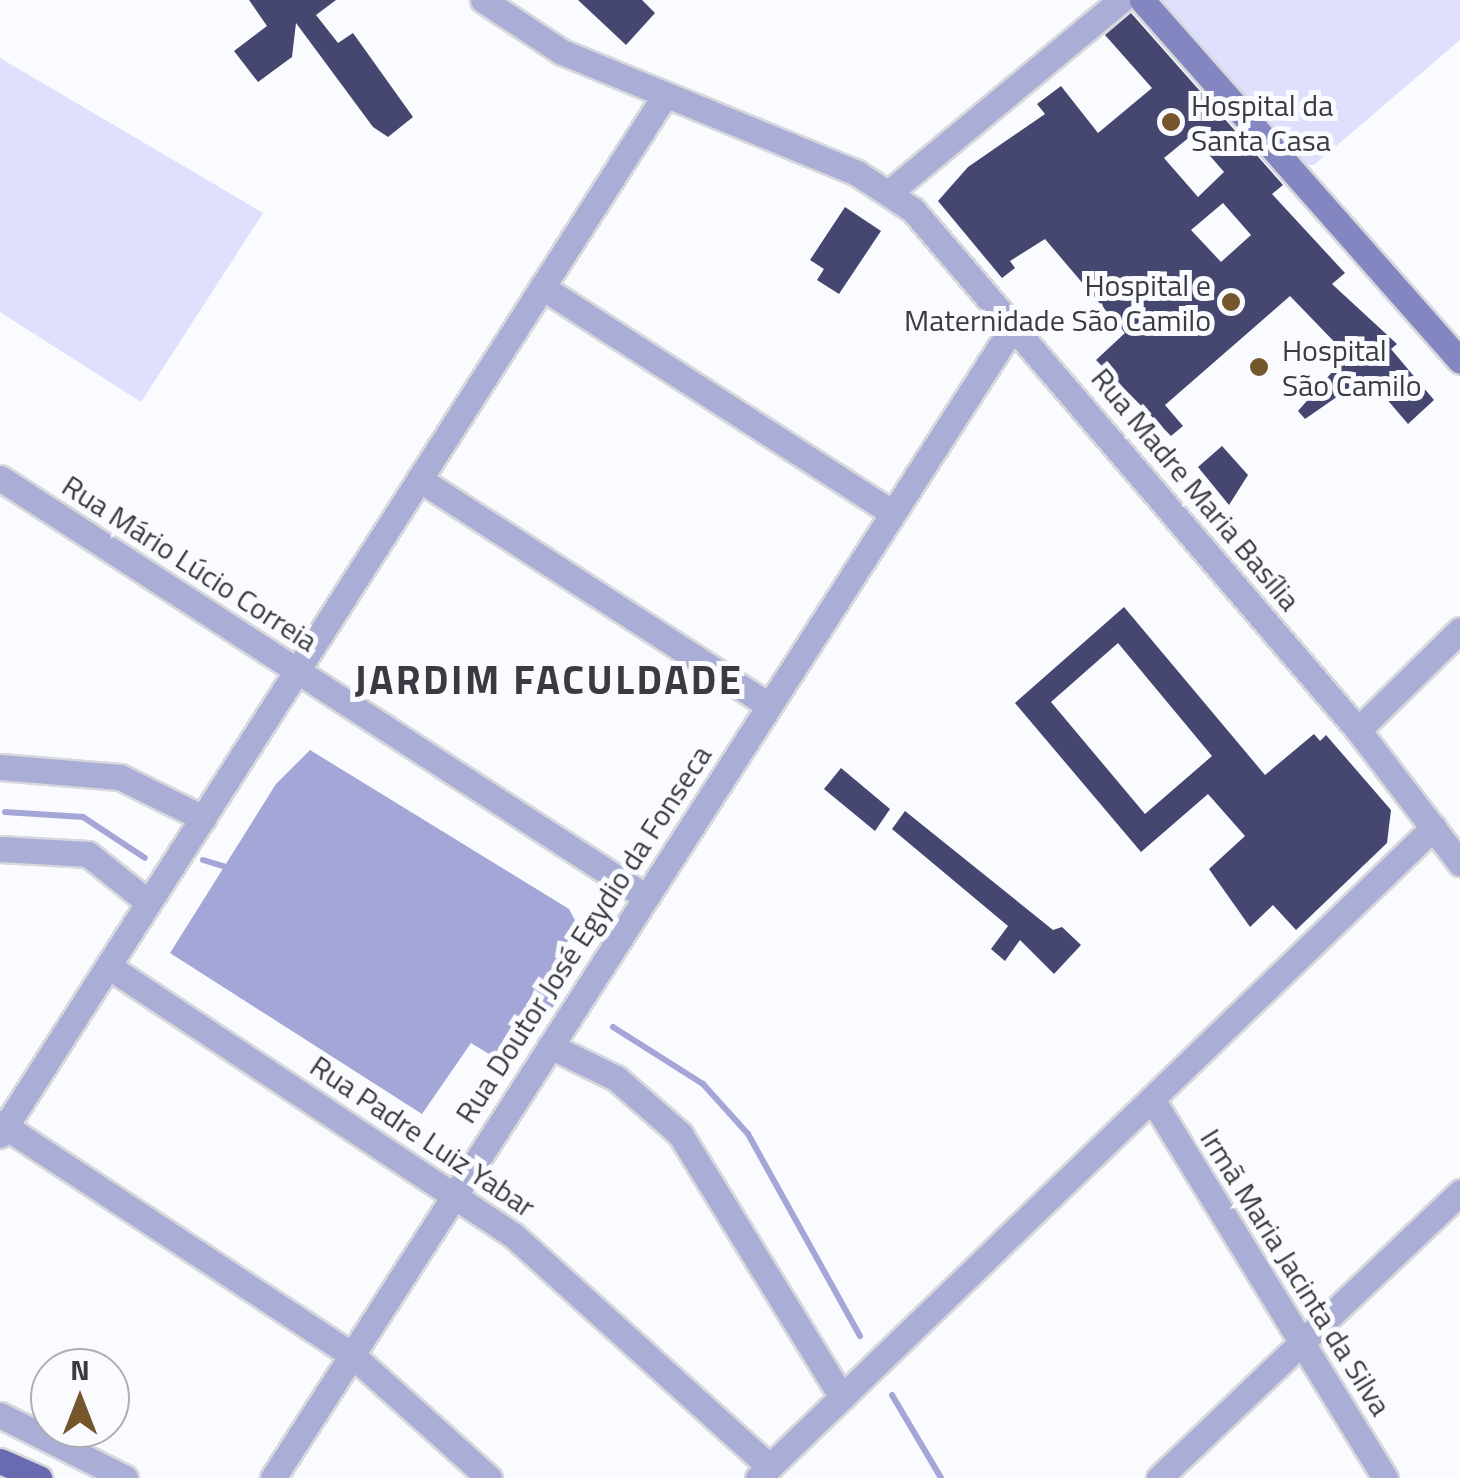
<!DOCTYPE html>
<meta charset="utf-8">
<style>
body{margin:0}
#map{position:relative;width:1460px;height:1478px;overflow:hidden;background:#fafbfe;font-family:"Titillium Web",sans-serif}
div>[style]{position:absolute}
.green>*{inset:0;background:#dee0fd}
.water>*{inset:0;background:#a3a6d6}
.stream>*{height:6px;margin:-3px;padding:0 3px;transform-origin:3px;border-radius:3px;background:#a3a6d6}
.building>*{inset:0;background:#464771}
.roads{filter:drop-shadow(2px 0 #d7d8dc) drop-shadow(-2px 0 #d7d8dc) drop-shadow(0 2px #d7d8dc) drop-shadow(0 -2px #d7d8dc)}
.minor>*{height:25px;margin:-12.5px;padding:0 12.5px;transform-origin:12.5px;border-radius:12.5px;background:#aaadd6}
.tertiary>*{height:25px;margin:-12.5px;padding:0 12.5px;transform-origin:12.5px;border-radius:12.5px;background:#aaadd6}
.secondary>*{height:25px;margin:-12.5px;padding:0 12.5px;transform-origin:12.5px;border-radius:12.5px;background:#8486c1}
.primary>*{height:25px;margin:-12.5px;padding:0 12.5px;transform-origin:12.5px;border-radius:12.5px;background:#696ab2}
.dots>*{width:28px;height:28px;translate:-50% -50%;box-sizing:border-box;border:5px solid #fafbfe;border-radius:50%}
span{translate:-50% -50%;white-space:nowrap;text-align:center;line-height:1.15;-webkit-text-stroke:10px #fafbfe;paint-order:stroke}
.poi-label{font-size:30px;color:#3a3b42}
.left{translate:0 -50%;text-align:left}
.right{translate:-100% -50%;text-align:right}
.street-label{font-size:30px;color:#3a3b42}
.district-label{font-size:40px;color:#3a3b42;font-weight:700;letter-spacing:2.5px}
.north{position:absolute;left:30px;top:1348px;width:100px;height:100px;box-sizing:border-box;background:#fafbfe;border:2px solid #adaeb3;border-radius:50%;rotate:0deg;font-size:28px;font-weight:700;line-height:40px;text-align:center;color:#3a3b42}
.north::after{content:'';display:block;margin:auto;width:35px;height:45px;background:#75552b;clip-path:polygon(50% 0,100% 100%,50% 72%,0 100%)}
</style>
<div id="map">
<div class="green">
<i style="clip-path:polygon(1157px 0,1460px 0,1460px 40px,1314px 165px,1300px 165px)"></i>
<i style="clip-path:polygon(0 58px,263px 213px,141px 402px,0 312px)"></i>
</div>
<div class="water">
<i style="clip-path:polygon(310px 750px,569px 909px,577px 924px,559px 957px,569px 978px,549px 1014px,515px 1020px,494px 1057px,471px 1043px,422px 1114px,170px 953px,276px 784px)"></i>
</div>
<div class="stream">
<i style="left:5px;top:812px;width:78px;rotate:3.7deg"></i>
<i style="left:83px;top:817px;width:74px;rotate:33.5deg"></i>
<i style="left:203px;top:860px;width:28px;rotate:17deg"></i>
<i style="left:613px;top:1027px;width:107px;rotate:32.3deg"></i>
<i style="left:703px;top:1084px;width:67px;rotate:48deg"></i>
<i style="left:748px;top:1134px;width:231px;rotate:61deg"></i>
<i style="left:892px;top:1395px;width:96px;rotate:59.4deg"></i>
</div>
<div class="building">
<i style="clip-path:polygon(249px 0,336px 0,316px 15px,338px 43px,353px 33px,413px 117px,388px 137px,373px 127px,296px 23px,292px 57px,258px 82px,234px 51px,267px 26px)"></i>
<i style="clip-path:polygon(578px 0,642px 0,655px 13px,626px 45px)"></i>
<i style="clip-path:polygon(evenodd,1131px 13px,1283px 185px,1272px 194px,1345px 273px,1332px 284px,1397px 344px,1391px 349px,1434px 400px,1408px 424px,1367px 376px,1305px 419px,1298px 411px,1347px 355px,1290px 296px,1165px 405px,1183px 426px,1171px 436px,1096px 360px,1125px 333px,1045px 239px,1010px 261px,1015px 268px,1002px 278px,938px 201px,968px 167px,1045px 114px,1037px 104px,1061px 86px,1098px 133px,1152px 88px,1105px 35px,1131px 13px,1192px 135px,1224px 172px,1198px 197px,1164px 158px,1192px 135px,1131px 13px,1223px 203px,1251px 235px,1221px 262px,1191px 230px,1223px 203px)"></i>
<i style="clip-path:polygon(845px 207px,881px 231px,839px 294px,817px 280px,824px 269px,810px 260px)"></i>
<i style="clip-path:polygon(1222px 446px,1248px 475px,1229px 505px,1198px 467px)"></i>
<i style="clip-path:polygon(evenodd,1124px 607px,1265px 775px,1314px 734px,1320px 741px,1326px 735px,1391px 810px,1387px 843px,1296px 930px,1273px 905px,1250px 927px,1209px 869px,1245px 836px,1208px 794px,1141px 852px,1015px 703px,1124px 607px,1118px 643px,1212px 756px,1145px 814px,1051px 702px,1118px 643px)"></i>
<i style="clip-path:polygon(841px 768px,890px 809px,875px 831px,824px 789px)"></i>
<i style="clip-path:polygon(905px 811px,1053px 930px,1062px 927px,1081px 945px,1054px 974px,1020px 940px,1005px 961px,991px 949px,1008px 926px,892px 829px)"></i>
</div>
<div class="roads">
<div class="minor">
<i style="left:542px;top:287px;width:417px;rotate:32.8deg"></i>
<i style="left:0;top:478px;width:770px;rotate:32.97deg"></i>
<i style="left:419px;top:479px;width:417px;rotate:32.9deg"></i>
<i style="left:0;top:767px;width:120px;rotate:4.8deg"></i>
<i style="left:120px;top:777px;width:93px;rotate:26.3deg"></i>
<i style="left:0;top:849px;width:88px;rotate:3.3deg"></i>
<i style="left:88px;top:854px;width:77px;rotate:38.7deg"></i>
<i style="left:108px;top:966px;width:486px;rotate:33.6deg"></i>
<i style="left:513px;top:1235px;width:346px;rotate:42.1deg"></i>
<i style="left:550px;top:1046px;width:73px;rotate:25.9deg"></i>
<i style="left:616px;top:1078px;width:85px;rotate:41.2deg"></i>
<i style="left:680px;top:1134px;width:309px;rotate:58.4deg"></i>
<i style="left:1152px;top:1099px;width:445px;rotate:58.4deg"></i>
<i style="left:0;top:1123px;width:422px;rotate:33.4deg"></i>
<i style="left:352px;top:1355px;width:184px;rotate:41.9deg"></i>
<i style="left:0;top:1135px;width:1234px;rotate:-57.4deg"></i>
<i style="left:0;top:1415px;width:140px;rotate:26.7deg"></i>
<i style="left:758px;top:1478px;width:938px;rotate:-43.92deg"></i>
<i style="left:1159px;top:1478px;width:415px;rotate:-43.5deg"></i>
</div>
<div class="tertiary">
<i style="left:483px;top:0;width:95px;rotate:33.4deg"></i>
<i style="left:562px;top:52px;width:319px;rotate:22.3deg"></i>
<i style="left:857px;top:173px;width:67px;rotate:33.5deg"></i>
<i style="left:913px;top:210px;width:684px;rotate:49.44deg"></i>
<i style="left:1358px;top:730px;width:168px;rotate:52.5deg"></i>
<i style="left:891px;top:191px;width:299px;rotate:-39.7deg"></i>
<i style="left:1358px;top:730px;width:143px;rotate:-44.4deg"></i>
<i style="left:273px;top:1478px;width:1371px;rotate:-57.27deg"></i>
</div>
<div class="secondary">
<i style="left:1142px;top:0;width:481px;rotate:48.6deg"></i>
</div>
<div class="primary">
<i style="left:0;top:1461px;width:43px;rotate:23.6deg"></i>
</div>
</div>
<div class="dots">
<i style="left:1171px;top:122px;background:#75552b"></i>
<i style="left:1231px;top:302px;background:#75552b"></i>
<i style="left:1259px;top:367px;background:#75552b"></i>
</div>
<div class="poi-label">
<span class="left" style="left:1191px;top:122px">Hospital da<br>Santa Casa</span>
<span class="right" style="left:1211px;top:302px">Hospital e<br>Maternidade São Camilo</span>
<span class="left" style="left:1282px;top:367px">Hospital<br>São Camilo</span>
</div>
<div class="street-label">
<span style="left:1196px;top:489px;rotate:50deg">Rua Madre Maria Basília</span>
<span style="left:190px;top:563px;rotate:33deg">Rua Mário Lúcio Correia</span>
<span style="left:583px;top:934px;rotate:-57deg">Rua Doutor José Egydio da Fonseca</span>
<span style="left:423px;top:1136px;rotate:34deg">Rua Padre Luiz Yabar</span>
<span style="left:1296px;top:1272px;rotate:58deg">Irmã Maria Jacinta da Silva</span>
</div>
<div class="district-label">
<span style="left:549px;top:680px">JARDIM FACULDADE</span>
</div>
<div class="north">N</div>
</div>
